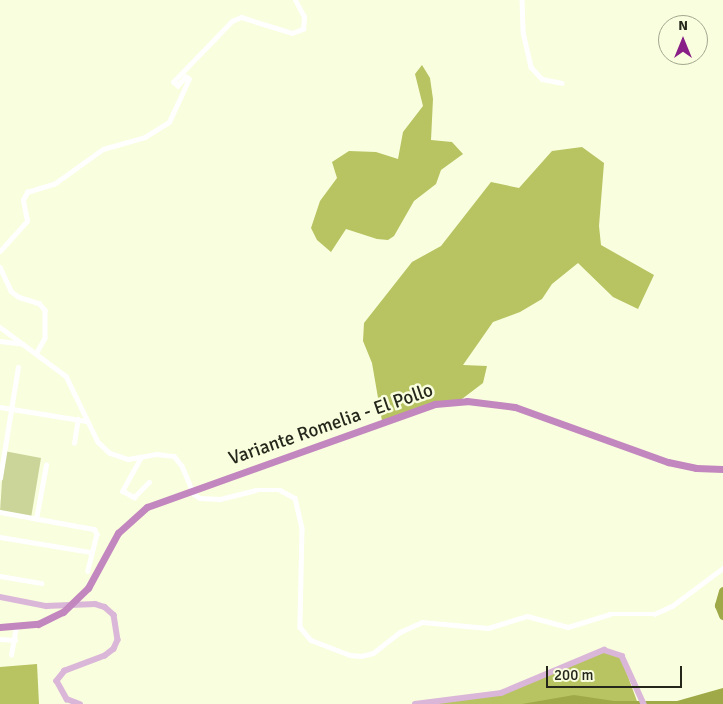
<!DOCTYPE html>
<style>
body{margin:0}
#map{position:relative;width:723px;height:704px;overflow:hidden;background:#f9fede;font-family:Signika,sans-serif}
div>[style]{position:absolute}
.green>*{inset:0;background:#cbd499}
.forest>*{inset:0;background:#b8c362}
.water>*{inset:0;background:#9fa948}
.river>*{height:9px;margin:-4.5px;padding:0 4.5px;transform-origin:4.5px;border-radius:4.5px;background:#9fa948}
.minor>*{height:4.5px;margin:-2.25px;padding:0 2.25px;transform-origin:2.25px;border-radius:2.25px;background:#fff}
.major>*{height:5.5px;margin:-2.75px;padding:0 2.75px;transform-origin:2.75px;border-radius:2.75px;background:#dab7d8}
.highway>*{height:7px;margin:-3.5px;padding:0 3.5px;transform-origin:3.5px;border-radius:3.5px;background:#c287be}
span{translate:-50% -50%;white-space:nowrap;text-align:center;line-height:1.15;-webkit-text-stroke:5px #f9fede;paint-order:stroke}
.street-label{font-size:19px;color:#25271b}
.north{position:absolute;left:658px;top:15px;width:50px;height:50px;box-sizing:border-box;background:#f9fede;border:1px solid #a4a890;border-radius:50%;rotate:0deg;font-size:14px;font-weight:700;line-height:20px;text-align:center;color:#25271b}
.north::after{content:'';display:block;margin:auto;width:18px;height:22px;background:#892087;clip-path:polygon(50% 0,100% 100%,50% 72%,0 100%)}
.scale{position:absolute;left:546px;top:666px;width:136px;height:22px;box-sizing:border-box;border:2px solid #25271b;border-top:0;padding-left:6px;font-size:15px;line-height:18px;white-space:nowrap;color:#25271b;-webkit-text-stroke:4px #f9fede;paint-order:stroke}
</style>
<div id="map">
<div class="green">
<i style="clip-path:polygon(4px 451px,41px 458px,31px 518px,0 512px)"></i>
</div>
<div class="forest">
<i style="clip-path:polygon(422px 65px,430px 78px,433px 99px,431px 140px,452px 142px,463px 154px,441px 170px,436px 184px,414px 201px,394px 236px,388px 240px,377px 239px,346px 229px,331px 252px,317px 240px,311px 228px,320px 201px,337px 178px,332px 162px,349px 151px,376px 152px,398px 159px,403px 132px,423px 106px,415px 74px)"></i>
<i style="clip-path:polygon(582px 147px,604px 163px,599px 226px,601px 245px,654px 275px,638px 309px,613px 297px,578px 263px,552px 284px,542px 299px,520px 312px,493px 322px,463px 365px,487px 366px,483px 383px,458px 402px,382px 421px,372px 363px,363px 341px,364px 323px,412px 262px,441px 246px,491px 182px,519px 188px,552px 151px)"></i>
<i style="clip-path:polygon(612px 650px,622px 660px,638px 704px,421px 704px,501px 693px,598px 651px)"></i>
<i style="clip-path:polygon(37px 664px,39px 704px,0 704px,0 667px)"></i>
</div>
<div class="water">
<i style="clip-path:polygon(723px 688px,723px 704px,522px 704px,574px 695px,614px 701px,677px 701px)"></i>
</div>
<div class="river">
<i style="left:723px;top:591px;width:15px;rotate:106deg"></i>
<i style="left:719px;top:605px;width:11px;rotate:68deg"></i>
</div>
<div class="minor">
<i style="left:522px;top:0;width:32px;rotate:88deg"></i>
<i style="left:523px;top:32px;width:36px;rotate:77deg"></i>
<i style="left:531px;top:67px;width:16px;rotate:47deg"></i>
<i style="left:542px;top:79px;width:20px;rotate:11deg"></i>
<i style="left:0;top:251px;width:40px;rotate:-48deg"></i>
<i style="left:27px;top:221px;width:21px;rotate:-101deg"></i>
<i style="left:23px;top:200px;width:9px;rotate:-63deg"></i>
<i style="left:27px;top:192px;width:28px;rotate:-17deg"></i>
<i style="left:54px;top:184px;width:60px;rotate:-35.5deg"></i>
<i style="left:103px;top:149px;width:44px;rotate:-15.9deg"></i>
<i style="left:145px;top:137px;width:28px;rotate:-32deg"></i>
<i style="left:169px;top:122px;width:47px;rotate:-65.1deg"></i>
<i style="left:189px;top:79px;width:4px;rotate:-146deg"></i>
<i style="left:186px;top:77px;width:12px;rotate:132deg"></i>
<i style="left:178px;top:86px;width:6px;rotate:-141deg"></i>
<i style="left:173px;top:82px;width:85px;rotate:-46deg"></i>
<i style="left:232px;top:21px;width:10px;rotate:-24deg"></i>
<i style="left:241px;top:17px;width:53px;rotate:17.4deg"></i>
<i style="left:292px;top:33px;width:12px;rotate:-20deg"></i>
<i style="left:303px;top:29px;width:12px;rotate:-85deg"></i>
<i style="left:304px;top:17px;width:19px;rotate:-118deg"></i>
<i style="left:0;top:267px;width:26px;rotate:65deg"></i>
<i style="left:11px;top:291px;width:10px;rotate:37deg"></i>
<i style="left:19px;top:297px;width:21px;rotate:17deg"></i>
<i style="left:39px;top:303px;width:9px;rotate:49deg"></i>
<i style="left:45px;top:310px;width:28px;rotate:90deg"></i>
<i style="left:45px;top:338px;width:18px;rotate:119deg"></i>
<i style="left:0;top:327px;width:82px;rotate:36.6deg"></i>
<i style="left:66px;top:376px;width:73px;rotate:64.1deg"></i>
<i style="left:98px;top:442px;width:16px;rotate:43deg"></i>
<i style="left:110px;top:453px;width:19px;rotate:18deg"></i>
<i style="left:128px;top:459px;width:29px;rotate:-10deg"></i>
<i style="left:157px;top:454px;width:17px;rotate:7deg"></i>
<i style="left:174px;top:456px;width:13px;rotate:51deg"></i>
<i style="left:182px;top:466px;width:30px;rotate:67deg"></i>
<i style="left:194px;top:494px;width:7px;rotate:34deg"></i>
<i style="left:200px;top:498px;width:20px;rotate:3deg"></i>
<i style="left:220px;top:499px;width:37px;rotate:-14deg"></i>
<i style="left:256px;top:490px;width:24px"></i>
<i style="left:280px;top:490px;width:17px;rotate:28deg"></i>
<i style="left:295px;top:498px;width:31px;rotate:77deg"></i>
<i style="left:302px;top:528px;width:99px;rotate:91.2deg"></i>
<i style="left:300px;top:627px;width:17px;rotate:50deg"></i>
<i style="left:311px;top:640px;width:42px;rotate:21deg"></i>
<i style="left:350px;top:655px;width:11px;rotate:5deg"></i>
<i style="left:361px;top:656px;width:12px;rotate:-14deg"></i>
<i style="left:373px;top:653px;width:34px;rotate:-38deg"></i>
<i style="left:400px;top:632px;width:24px;rotate:-24deg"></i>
<i style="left:422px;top:622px;width:66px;rotate:5.2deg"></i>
<i style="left:488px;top:628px;width:41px;rotate:-17.1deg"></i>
<i style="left:527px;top:616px;width:42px;rotate:15deg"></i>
<i style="left:568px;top:627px;width:44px;rotate:-17.2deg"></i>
<i style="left:610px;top:614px;width:44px"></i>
<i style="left:654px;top:614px;width:20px;rotate:-24deg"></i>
<i style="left:672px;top:606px;width:64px;rotate:-36.7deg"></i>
<i style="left:0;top:341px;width:23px;rotate:7deg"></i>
<i style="left:0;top:407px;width:87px;rotate:9.2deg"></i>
<i style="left:74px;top:443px;width:24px;rotate:-81deg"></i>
<i style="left:141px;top:458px;width:38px;rotate:119deg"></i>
<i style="left:123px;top:491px;width:13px;rotate:29deg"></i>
<i style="left:134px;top:497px;width:21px;rotate:-45deg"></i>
<i style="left:0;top:478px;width:112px;rotate:-80.8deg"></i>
<i style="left:0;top:512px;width:96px;rotate:10.3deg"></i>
<i style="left:94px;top:529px;width:6px;rotate:59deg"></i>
<i style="left:97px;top:534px;width:38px;rotate:104deg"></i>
<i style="left:36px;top:519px;width:55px;rotate:-79.5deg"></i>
<i style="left:0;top:537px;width:92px;rotate:9.4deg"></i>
<i style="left:0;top:576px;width:42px;rotate:9.7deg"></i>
<i style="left:0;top:639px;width:15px;rotate:4deg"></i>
<i style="left:11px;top:655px;width:29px;rotate:-80deg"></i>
</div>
<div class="major">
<i style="left:0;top:597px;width:47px;rotate:11.1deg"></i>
<i style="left:46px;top:606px;width:49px;rotate:-2.3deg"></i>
<i style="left:95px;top:604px;width:10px;rotate:17deg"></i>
<i style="left:105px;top:607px;width:12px;rotate:42deg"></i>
<i style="left:114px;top:615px;width:25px;rotate:81deg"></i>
<i style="left:118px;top:640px;width:10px;rotate:114deg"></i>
<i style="left:114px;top:649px;width:11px;rotate:142deg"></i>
<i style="left:105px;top:656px;width:43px;rotate:159.4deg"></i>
<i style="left:65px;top:671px;width:13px;rotate:129deg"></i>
<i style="left:57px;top:681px;width:21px;rotate:61deg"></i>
<i style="left:67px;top:699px;width:14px;rotate:21deg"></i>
<i style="left:415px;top:704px;width:87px;rotate:-7.3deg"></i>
<i style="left:501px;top:693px;width:112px;rotate:-22.7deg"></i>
<i style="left:604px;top:650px;width:19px;rotate:18deg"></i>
<i style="left:622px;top:656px;width:53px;rotate:65.4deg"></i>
</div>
<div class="highway">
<i style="left:0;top:627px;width:38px;rotate:-5deg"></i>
<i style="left:38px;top:624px;width:28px;rotate:-26deg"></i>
<i style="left:63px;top:612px;width:35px;rotate:-44deg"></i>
<i style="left:88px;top:588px;width:63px;rotate:-61.4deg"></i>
<i style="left:118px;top:533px;width:39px;rotate:-42deg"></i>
<i style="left:147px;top:507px;width:306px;rotate:-19.7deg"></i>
<i style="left:435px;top:404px;width:32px;rotate:-5deg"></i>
<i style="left:467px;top:401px;width:48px;rotate:7.1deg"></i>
<i style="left:515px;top:407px;width:163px;rotate:19.8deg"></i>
<i style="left:668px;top:462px;width:29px;rotate:12deg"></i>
<i style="left:696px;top:468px;width:27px;rotate:2deg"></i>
</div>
<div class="street-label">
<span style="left:331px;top:425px;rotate:-19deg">Variante Romelia - El Pollo</span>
</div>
<div class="north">N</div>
<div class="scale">200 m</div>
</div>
